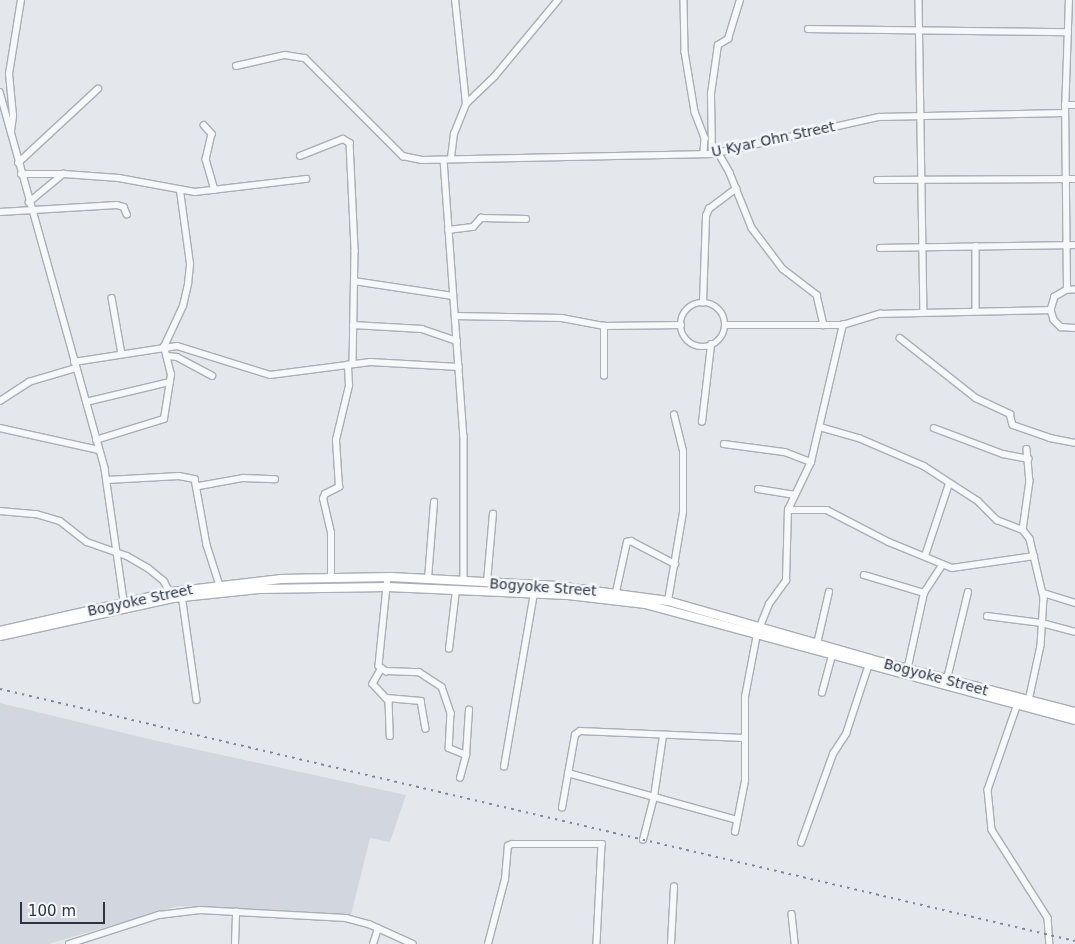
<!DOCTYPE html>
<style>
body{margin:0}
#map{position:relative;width:1075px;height:944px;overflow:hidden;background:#e4e7ec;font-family:"DejaVu Sans",sans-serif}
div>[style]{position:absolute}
.built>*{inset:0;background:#d2d6de}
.roads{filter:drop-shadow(1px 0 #a9aeb7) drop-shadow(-1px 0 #a9aeb7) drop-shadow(0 1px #a9aeb7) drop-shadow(0 -1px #a9aeb7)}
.minor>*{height:5.5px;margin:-2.75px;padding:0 2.75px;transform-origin:2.75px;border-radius:2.75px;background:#f7f8fa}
.minor>.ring{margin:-2.75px;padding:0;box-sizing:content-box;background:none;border:5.5px solid #f7f8fa;border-radius:50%}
.major>*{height:8px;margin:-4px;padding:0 4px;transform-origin:4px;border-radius:4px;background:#fff}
.rail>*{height:2px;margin-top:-1px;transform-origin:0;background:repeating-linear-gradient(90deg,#7d8696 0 2.5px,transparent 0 7.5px)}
span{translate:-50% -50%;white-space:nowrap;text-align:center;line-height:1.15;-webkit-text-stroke:5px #f4f6f9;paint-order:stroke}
.street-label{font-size:14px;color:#2b3445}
.scale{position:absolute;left:20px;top:902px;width:85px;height:22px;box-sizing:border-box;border:2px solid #2b3445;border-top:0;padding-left:6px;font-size:15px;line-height:18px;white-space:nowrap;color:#2b3445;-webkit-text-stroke:4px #f4f6f9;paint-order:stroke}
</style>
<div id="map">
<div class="built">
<i style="clip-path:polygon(0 703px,153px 740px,406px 795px,390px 842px,370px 838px,351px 915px,178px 906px,48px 944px,0 944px)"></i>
</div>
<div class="roads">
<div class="minor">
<i style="left:684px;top:0;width:52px;rotate:88.9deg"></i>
<i style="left:685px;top:52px;width:61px;rotate:80.5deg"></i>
<i style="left:695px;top:112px;width:28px;rotate:69deg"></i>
<i style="left:705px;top:138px;width:16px;rotate:94deg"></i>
<i style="left:919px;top:0;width:312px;rotate:89.1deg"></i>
<i style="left:808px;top:29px;width:260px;rotate:0.7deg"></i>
<i style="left:236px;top:66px;width:50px;rotate:-12.7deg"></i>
<i style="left:285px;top:55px;width:20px;rotate:9deg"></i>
<i style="left:305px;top:58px;width:139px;rotate:45deg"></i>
<i style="left:403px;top:156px;width:19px;rotate:12deg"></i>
<i style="left:422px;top:160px;width:290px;rotate:-1.2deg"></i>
<i style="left:712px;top:154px;width:171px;rotate:-12.5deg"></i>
<i style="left:879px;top:117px;width:186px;rotate:-1.2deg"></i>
<i style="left:0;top:92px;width:391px;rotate:74.4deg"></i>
<i style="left:105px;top:469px;width:139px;rotate:81.8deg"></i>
<i style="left:466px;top:104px;width:40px;rotate:-44deg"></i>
<i style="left:495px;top:76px;width:99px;rotate:-50.3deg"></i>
<i style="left:1065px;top:105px;width:10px"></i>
<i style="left:204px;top:125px;width:12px;rotate:48deg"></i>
<i style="left:212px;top:134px;width:26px;rotate:103deg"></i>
<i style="left:206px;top:159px;width:32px;rotate:74deg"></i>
<i style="left:11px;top:131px;width:15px;rotate:-82deg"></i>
<i style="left:13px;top:116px;width:42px;rotate:-95.4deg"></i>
<i style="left:9px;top:74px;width:75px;rotate:-80.8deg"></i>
<i style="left:718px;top:152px;width:24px;rotate:60deg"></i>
<i style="left:730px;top:173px;width:59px;rotate:68.2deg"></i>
<i style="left:752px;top:228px;width:51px;rotate:52.9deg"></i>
<i style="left:783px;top:269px;width:43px;rotate:37.4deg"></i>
<i style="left:817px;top:295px;width:31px;rotate:77deg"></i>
<i style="left:712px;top:154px;width:60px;rotate:-91deg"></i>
<i style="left:711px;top:94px;width:49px;rotate:-81.9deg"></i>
<i style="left:718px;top:45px;width:12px;rotate:-31deg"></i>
<i style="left:728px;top:39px;width:41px;rotate:-72.9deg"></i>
<i style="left:300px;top:156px;width:46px;rotate:-21.6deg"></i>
<i style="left:343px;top:139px;width:8px;rotate:30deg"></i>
<i style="left:350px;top:143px;width:108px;rotate:87.3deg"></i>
<i style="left:355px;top:251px;width:113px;rotate:91deg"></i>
<i style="left:451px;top:158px;width:24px;rotate:-83deg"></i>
<i style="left:454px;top:134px;width:32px;rotate:-68deg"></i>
<i style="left:466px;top:104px;width:105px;rotate:-96deg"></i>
<i style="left:444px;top:160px;width:277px;rotate:85.9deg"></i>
<i style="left:464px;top:436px;width:145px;rotate:90deg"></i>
<i style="left:18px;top:163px;width:109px;rotate:-42.8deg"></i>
<i style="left:21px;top:174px;width:43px"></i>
<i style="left:64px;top:174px;width:45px;rotate:140.4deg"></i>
<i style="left:64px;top:174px;width:55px;rotate:4.2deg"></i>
<i style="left:119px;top:178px;width:77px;rotate:10.4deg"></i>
<i style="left:195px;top:192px;width:112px;rotate:-6.7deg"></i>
<i style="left:877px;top:180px;width:198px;rotate:-0.3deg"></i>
<i style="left:0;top:212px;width:117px;rotate:-3.4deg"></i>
<i style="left:117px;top:205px;width:7px;rotate:16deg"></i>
<i style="left:124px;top:207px;width:8px;rotate:67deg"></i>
<i style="left:448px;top:230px;width:25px;rotate:-7deg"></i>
<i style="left:473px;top:227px;width:12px;rotate:-48deg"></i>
<i style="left:481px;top:218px;width:45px;rotate:1.3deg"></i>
<i style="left:976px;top:246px;width:65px;rotate:90deg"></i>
<i style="left:880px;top:248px;width:195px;rotate:-0.9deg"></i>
<i style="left:354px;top:281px;width:100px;rotate:8.6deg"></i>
<i style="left:1067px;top:290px;width:177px;rotate:-90.6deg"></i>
<i style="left:1065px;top:113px;width:113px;rotate:-88deg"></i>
<i style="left:1075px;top:290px;width:8px;rotate:180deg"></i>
<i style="left:1067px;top:290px;width:14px;rotate:150deg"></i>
<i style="left:1055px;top:297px;width:14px;rotate:107deg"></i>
<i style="left:1051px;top:310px;width:10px;rotate:73deg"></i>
<i style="left:1054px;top:320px;width:10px;rotate:45deg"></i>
<i style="left:1061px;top:327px;width:14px;rotate:4deg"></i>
<i style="left:112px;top:298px;width:57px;rotate:79.9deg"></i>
<i style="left:703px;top:303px;width:87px;rotate:-88deg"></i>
<i style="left:706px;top:216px;width:8px;rotate:-67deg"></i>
<i style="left:709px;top:209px;width:34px;rotate:-37deg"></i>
<i class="ring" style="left:681px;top:303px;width:38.5px;height:38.5px"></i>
<i style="left:455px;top:316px;width:107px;rotate:1.1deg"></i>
<i style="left:562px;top:318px;width:43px;rotate:10.8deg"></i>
<i style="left:353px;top:325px;width:69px;rotate:3.3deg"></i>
<i style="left:422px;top:329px;width:37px;rotate:19deg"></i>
<i style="left:725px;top:325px;width:118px"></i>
<i style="left:900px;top:338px;width:97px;rotate:38.3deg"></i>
<i style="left:976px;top:398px;width:38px;rotate:25deg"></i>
<i style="left:1010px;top:414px;width:11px;rotate:75deg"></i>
<i style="left:1013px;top:425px;width:39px;rotate:19deg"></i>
<i style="left:1050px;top:438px;width:25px;rotate:11deg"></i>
<i style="left:164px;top:347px;width:45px;rotate:-65.1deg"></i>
<i style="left:183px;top:306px;width:23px;rotate:-77deg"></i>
<i style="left:188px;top:284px;width:20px;rotate:-84deg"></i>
<i style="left:190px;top:264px;width:74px;rotate:-97.8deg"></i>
<i style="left:168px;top:356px;width:9px;rotate:6deg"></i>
<i style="left:177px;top:357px;width:40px;rotate:28deg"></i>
<i style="left:74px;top:362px;width:104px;rotate:-8.8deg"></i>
<i style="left:177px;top:346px;width:97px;rotate:17.3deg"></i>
<i style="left:270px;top:375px;width:101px;rotate:-7.4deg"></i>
<i style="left:370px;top:362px;width:89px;rotate:3.2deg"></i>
<i style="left:604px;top:376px;width:50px;rotate:-90deg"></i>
<i style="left:604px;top:326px;width:77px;rotate:-0.7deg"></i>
<i style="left:0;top:401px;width:35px;rotate:-33deg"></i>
<i style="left:29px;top:382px;width:49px;rotate:-16.6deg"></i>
<i style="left:86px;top:402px;width:86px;rotate:-13.4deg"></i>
<i style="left:702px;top:422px;width:78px;rotate:-83.3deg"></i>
<i style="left:820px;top:427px;width:41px;rotate:15.8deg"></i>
<i style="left:859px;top:438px;width:71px;rotate:23.3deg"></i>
<i style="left:924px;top:466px;width:64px;rotate:32.9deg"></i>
<i style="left:978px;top:501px;width:27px;rotate:45deg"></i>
<i style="left:997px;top:520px;width:28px;rotate:21deg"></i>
<i style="left:0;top:428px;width:101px;rotate:12.5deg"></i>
<i style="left:934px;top:428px;width:74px;rotate:20.6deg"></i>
<i style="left:1003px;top:454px;width:26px;rotate:11deg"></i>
<i style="left:96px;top:440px;width:71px;rotate:-17.2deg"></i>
<i style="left:164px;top:419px;width:45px;rotate:-81deg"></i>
<i style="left:171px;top:375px;width:29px;rotate:-104deg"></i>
<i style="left:724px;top:444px;width:62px;rotate:7.5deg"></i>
<i style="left:785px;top:452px;width:28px;rotate:21deg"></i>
<i style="left:1027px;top:449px;width:32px;rotate:85deg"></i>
<i style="left:1030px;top:481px;width:49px;rotate:98.1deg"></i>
<i style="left:1023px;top:530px;width:11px;rotate:52deg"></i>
<i style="left:1030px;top:539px;width:61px;rotate:76.7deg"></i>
<i style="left:1044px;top:598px;width:48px;rotate:93.6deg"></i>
<i style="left:1041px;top:646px;width:56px;rotate:102.3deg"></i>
<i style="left:107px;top:480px;width:72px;rotate:-3.2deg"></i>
<i style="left:179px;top:476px;width:16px;rotate:11deg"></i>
<i style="left:195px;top:479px;width:67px;rotate:79.7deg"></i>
<i style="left:207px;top:545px;width:46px;rotate:72.3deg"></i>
<i style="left:199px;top:486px;width:45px;rotate:-10.3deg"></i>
<i style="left:243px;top:478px;width:32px;rotate:2deg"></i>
<i style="left:758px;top:489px;width:36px;rotate:9deg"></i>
<i style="left:788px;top:510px;width:39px"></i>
<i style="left:827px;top:510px;width:70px;rotate:27.3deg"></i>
<i style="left:889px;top:542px;width:68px;rotate:22.4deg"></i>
<i style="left:952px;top:568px;width:83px;rotate:-8.3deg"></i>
<i style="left:0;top:511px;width:36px;rotate:5deg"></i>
<i style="left:36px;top:514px;width:25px;rotate:16deg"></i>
<i style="left:60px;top:521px;width:34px;rotate:38deg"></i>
<i style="left:87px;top:542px;width:42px;rotate:19.3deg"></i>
<i style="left:127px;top:556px;width:24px;rotate:30deg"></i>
<i style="left:148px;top:568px;width:21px;rotate:39deg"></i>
<i style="left:164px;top:581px;width:17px;rotate:62deg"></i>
<i style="left:925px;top:556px;width:76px;rotate:-71.6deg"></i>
<i style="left:864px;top:575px;width:63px;rotate:16.7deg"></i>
<i style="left:388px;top:577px;width:89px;rotate:95.8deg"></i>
<i style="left:379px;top:666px;width:9px;rotate:36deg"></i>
<i style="left:386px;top:671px;width:33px;rotate:2deg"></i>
<i style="left:419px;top:672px;width:27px;rotate:33deg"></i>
<i style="left:442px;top:687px;width:28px;rotate:71deg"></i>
<i style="left:451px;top:713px;width:35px;rotate:93deg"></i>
<i style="left:449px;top:748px;width:18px;rotate:22deg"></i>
<i style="left:331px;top:578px;width:45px;rotate:-90deg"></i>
<i style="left:331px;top:533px;width:35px;rotate:-103deg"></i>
<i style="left:323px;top:499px;width:5px;rotate:-68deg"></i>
<i style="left:325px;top:494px;width:16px;rotate:-27deg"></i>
<i style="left:339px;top:487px;width:47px;rotate:-93.7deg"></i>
<i style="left:336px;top:440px;width:56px;rotate:-76.5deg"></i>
<i style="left:349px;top:386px;width:21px;rotate:-93deg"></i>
<i style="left:428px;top:579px;width:77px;rotate:-85.5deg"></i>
<i style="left:487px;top:582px;width:68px;rotate:-85deg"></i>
<i style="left:616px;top:592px;width:51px;rotate:-77.6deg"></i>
<i style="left:627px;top:542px;width:4px;rotate:-14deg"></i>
<i style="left:631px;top:541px;width:50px;rotate:27.6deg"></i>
<i style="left:1043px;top:593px;width:34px;rotate:17deg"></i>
<i style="left:182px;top:595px;width:106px;rotate:81.9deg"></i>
<i style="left:668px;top:601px;width:90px;rotate:-80.4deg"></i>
<i style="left:683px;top:512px;width:61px;rotate:-90deg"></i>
<i style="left:683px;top:451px;width:37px;rotate:-104deg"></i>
<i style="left:987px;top:616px;width:55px;rotate:7.3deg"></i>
<i style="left:1042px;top:623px;width:34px;rotate:15deg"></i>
<i style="left:817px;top:644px;width:53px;rotate:-77deg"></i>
<i style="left:449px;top:649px;width:59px;rotate:-83.2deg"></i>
<i style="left:381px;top:670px;width:16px;rotate:120deg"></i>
<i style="left:373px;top:684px;width:23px;rotate:47deg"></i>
<i style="left:389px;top:701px;width:35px;rotate:88deg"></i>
<i style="left:907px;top:671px;width:80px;rotate:-77.7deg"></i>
<i style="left:924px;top:593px;width:33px;rotate:-57deg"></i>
<i style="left:947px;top:679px;width:89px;rotate:-76.4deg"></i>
<i style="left:822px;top:693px;width:38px;rotate:-75deg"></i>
<i style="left:387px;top:698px;width:34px;rotate:5deg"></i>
<i style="left:421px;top:701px;width:28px;rotate:80deg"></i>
<i style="left:1019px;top:701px;width:94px;rotate:109.2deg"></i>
<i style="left:988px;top:790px;width:40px;rotate:84.3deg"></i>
<i style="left:992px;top:830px;width:104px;rotate:57.5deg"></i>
<i style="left:1048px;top:918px;width:26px;rotate:86deg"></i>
<i style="left:504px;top:767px;width:177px;rotate:-80.2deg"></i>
<i style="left:568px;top:773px;width:175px;rotate:15.5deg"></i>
<i style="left:460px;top:778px;width:24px;rotate:-75deg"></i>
<i style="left:466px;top:755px;width:45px;rotate:-86.2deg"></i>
<i style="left:562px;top:808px;width:74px;rotate:-79.9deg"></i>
<i style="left:575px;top:735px;width:6px;rotate:-39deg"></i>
<i style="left:580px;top:731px;width:164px;rotate:2.4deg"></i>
<i style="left:735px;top:832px;width:52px;rotate:-78.9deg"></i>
<i style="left:745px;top:781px;width:84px;rotate:-90deg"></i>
<i style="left:745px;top:697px;width:64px;rotate:-79.2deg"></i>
<i style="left:757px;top:634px;width:32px;rotate:-68deg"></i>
<i style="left:769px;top:604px;width:29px;rotate:-54deg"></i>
<i style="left:786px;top:581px;width:71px;rotate:-88.4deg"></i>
<i style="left:788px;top:510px;width:53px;rotate:-64.4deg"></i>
<i style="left:811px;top:462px;width:141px;rotate:-76.9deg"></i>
<i style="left:843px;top:325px;width:39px;rotate:-17deg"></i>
<i style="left:880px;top:314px;width:171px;rotate:-1.3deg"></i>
<i style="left:643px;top:840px;width:44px;rotate:-75.7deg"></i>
<i style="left:654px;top:797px;width:62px;rotate:-81.6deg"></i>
<i style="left:801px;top:843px;width:95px;rotate:-70.2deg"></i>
<i style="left:833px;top:754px;width:24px;rotate:-57deg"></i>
<i style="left:846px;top:734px;width:77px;rotate:-71.8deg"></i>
<i style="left:792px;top:914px;width:30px;rotate:84deg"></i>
<i style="left:69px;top:944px;width:95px;rotate:-17.9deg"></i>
<i style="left:159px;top:915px;width:41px;rotate:-7deg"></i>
<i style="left:200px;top:910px;width:146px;rotate:3.1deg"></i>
<i style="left:346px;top:918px;width:24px;rotate:15deg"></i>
<i style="left:369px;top:924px;width:48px;rotate:24.4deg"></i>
<i style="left:235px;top:944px;width:32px;rotate:-88deg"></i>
<i style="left:373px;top:944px;width:16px;rotate:-72deg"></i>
<i style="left:488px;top:944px;width:67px;rotate:-75.3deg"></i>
<i style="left:505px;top:879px;width:33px;rotate:-85deg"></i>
<i style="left:508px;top:846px;width:4px;rotate:-27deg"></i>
<i style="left:512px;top:844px;width:90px"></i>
<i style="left:602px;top:844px;width:100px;rotate:92.9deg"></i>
<i style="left:671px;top:944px;width:57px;rotate:-87deg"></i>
</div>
<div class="major">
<i style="left:0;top:631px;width:175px;rotate:-12.8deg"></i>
<i style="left:171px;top:592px;width:111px;rotate:-6.7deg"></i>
<i style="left:281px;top:579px;width:110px;rotate:-1deg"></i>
<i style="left:391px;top:577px;width:166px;rotate:3.1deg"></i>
<i style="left:557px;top:586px;width:112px;rotate:7.7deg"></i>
<i style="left:668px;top:601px;width:210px;rotate:16deg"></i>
<i style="left:870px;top:659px;width:212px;rotate:14.5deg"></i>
<i style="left:0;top:636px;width:177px;rotate:-12.4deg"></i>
<i style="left:173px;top:598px;width:86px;rotate:-6deg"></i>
<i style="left:259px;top:589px;width:128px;rotate:-0.9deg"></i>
<i style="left:387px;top:587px;width:181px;rotate:2.5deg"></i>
<i style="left:568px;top:595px;width:78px;rotate:6.7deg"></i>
<i style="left:645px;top:604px;width:445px;rotate:15.1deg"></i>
</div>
</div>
<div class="rail">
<i style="left:0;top:689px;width:1104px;rotate:13.19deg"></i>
</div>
<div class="street-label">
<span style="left:773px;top:139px;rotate:-12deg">U Kyar Ohn Street</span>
<span style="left:543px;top:587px;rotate:4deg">Bogyoke Street</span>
<span style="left:140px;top:600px;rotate:-12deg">Bogyoke Street</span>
<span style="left:936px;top:677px;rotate:15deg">Bogyoke Street</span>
</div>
<div class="scale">100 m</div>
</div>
